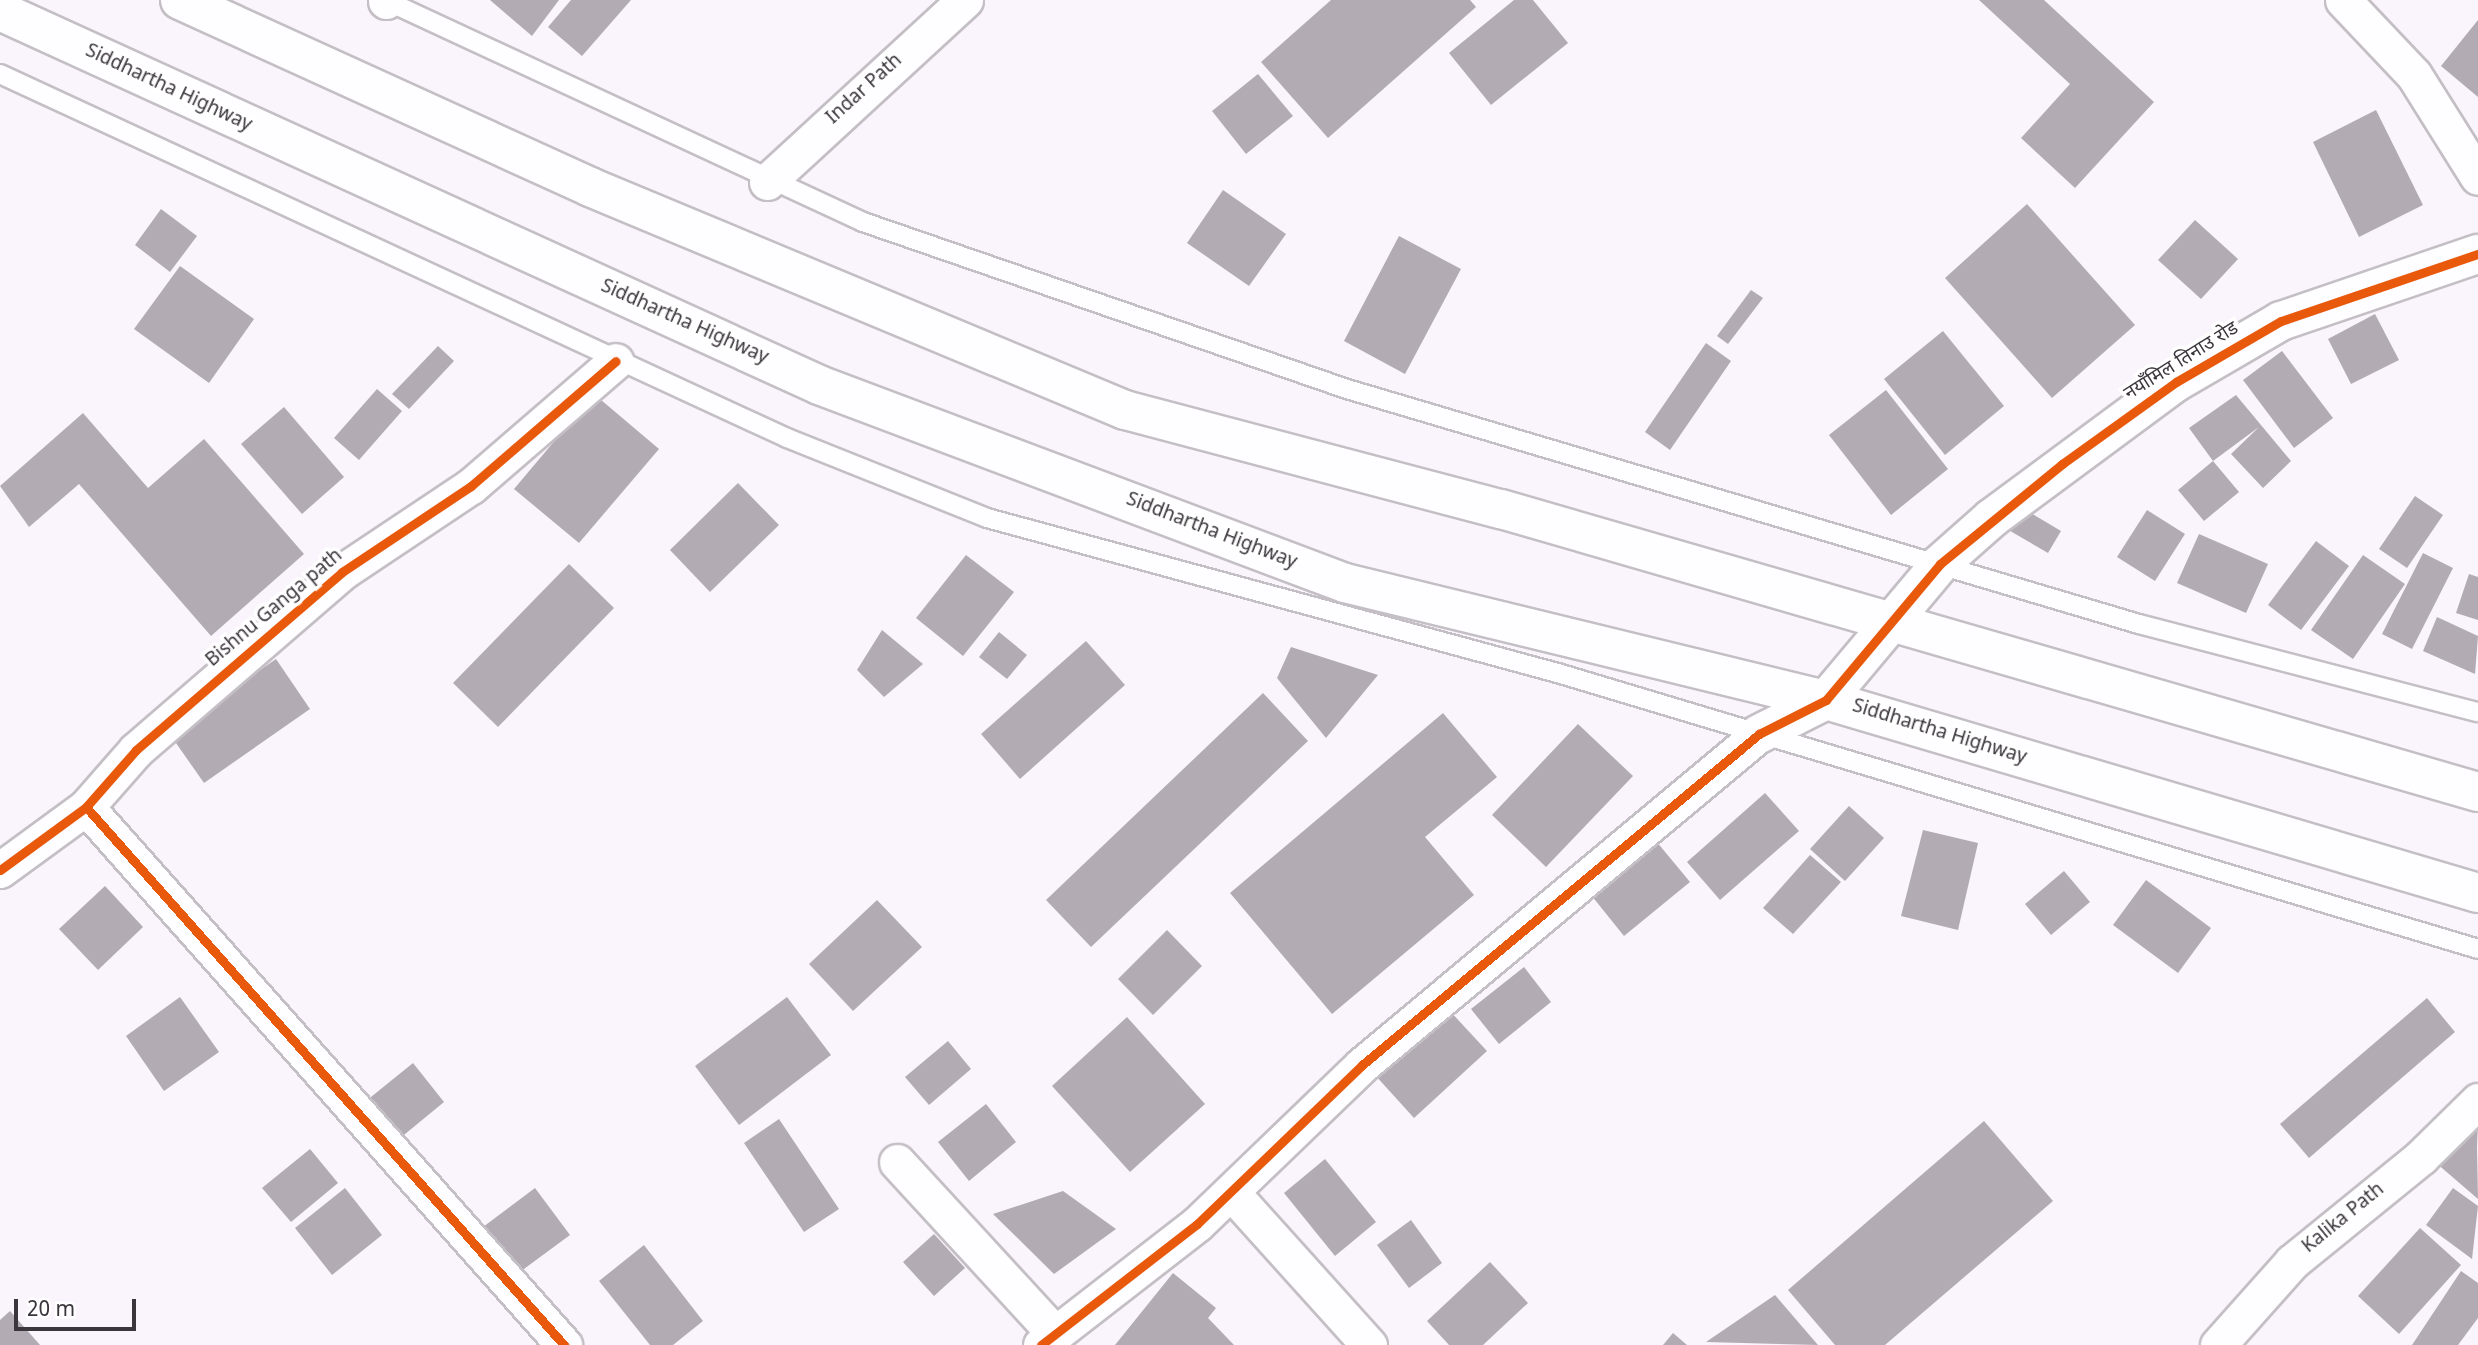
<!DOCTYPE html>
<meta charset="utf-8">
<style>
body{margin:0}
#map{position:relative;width:2478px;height:1345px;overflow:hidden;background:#faf4fc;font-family:Georgia,"Noto Sans Devanagari",serif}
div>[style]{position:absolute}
.building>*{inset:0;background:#b2abb4}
.roads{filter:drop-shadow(2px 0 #c4bfc4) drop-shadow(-2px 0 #c4bfc4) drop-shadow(0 2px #c4bfc4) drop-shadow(0 -2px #c4bfc4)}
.service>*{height:18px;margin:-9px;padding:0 9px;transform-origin:9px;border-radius:9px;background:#fefdff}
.minor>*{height:35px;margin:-17.5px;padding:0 17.5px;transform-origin:17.5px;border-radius:17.5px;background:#fefdff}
.tertiary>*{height:38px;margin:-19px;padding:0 19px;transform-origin:19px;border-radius:19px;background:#fefdff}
.trunk>*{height:38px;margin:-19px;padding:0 19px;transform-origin:19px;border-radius:19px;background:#fefdff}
.cycleway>*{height:9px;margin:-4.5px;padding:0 4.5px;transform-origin:4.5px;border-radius:4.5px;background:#e8590c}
span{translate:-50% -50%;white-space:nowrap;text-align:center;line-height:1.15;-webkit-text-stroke:7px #fff;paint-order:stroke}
.street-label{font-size:19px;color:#3b363c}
.scale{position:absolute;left:14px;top:1299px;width:122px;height:32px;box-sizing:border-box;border:4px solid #3b363c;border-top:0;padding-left:9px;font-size:21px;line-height:24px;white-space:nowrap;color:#3b363c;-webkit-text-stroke:5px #fff;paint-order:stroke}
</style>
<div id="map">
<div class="building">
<i style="clip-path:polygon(490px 0,559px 0,532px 36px)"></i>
<i style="clip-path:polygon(571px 0,631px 0,582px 56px,548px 27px)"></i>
<i style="clip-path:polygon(1331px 0,1470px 0,1476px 7px,1328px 138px,1261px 62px)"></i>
<i style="clip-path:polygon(1514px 0,1533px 0,1568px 43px,1491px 105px,1449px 53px)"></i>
<i style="clip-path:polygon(1979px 0,2044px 0,2154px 102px,2075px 188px,2021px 138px,2070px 84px)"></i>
<i style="clip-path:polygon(2478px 20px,2478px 97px,2441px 66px)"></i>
<i style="clip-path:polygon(1258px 74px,1293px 116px,1246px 154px,1212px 111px)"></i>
<i style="clip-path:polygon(2376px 110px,2423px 205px,2359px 237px,2313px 142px)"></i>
<i style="clip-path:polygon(1223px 190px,1286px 234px,1249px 286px,1187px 243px)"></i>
<i style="clip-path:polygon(2027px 204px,2135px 325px,2052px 398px,1945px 278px)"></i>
<i style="clip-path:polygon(161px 209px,197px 236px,170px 272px,135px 245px)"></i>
<i style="clip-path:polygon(2195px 220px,2238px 259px,2201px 299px,2158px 260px)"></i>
<i style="clip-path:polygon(1399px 236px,1461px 269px,1405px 374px,1344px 341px)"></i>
<i style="clip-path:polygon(180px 266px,254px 319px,209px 383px,134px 329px)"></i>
<i style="clip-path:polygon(1751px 290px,1763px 298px,1728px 344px,1717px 336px)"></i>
<i style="clip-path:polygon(2375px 314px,2399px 360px,2351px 384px,2328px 339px)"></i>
<i style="clip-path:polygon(1943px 331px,2004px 406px,1945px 455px,1884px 379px)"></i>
<i style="clip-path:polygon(1706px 343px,1731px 361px,1670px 450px,1645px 432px)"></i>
<i style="clip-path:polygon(438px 346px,454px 361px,409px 409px,392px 394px)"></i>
<i style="clip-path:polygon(2282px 351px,2333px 418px,2294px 448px,2243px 380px)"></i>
<i style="clip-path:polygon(377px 389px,402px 411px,359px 460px,334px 438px)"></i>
<i style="clip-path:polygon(1886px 390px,1948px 469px,1891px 515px,1829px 435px)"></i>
<i style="clip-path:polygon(594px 394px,659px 449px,579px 543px,514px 489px)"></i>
<i style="clip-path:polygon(2236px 395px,2291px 461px,2263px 488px,2231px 454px,2259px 427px,2213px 461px,2239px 492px,2204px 521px,2178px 490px,2213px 461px,2189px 428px)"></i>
<i style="clip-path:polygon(284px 407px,344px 477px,302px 514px,241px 444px)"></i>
<i style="clip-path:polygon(83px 413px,148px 488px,204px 439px,304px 554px,211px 636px,79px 484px,29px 527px,0 486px)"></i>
<i style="clip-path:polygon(738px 483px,779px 525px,710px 592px,670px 550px)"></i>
<i style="clip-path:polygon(2415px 496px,2443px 515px,2407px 568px,2379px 549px)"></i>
<i style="clip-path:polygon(2019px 506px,2061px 531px,2048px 553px,2005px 528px)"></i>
<i style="clip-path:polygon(2147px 510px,2185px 534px,2155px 581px,2117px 557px)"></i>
<i style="clip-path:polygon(2199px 534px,2268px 564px,2246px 613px,2177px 583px)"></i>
<i style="clip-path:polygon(2316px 541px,2349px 566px,2301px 630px,2268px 605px)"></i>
<i style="clip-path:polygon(2423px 553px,2453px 568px,2412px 649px,2382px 634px)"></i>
<i style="clip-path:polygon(966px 555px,1014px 592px,963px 656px,916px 618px)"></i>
<i style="clip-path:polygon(2363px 555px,2405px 584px,2353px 659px,2311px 630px)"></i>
<i style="clip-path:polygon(569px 564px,614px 608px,498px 727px,453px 683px)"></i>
<i style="clip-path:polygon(2469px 574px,2478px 577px,2478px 620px,2456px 613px)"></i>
<i style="clip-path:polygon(2437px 617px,2478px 636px,2475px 674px,2423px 651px)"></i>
<i style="clip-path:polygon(882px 630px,923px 664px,884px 697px,857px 670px)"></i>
<i style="clip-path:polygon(999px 632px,1027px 655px,1007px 679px,979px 657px)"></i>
<i style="clip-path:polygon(1086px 641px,1125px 685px,1020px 779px,981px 734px)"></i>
<i style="clip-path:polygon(1291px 647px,1378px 675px,1326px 738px,1277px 678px)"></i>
<i style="clip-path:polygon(276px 659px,310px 709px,204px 783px,169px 733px)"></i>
<i style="clip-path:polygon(1263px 693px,1308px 741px,1091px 947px,1046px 900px)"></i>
<i style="clip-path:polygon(1443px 713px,1497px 777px,1425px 837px,1474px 895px,1332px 1014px,1230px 893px)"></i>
<i style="clip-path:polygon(1578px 724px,1633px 776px,1546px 867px,1492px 815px)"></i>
<i style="clip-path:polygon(1765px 793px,1799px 831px,1720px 900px,1687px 862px)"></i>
<i style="clip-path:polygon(1849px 806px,1884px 838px,1845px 881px,1810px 849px)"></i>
<i style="clip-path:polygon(1923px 830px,1978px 843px,1958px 930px,1901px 916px)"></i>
<i style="clip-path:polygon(1656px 841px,1690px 882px,1624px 936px,1591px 895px)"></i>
<i style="clip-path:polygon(1810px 855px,1841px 882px,1793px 934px,1763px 908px)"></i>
<i style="clip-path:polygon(2064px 871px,2090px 902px,2051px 935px,2025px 904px)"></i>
<i style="clip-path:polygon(2146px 880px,2211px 928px,2178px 973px,2113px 925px)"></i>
<i style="clip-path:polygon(105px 886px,143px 927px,98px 970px,59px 929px)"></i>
<i style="clip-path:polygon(877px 900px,922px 947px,853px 1011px,809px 964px)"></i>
<i style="clip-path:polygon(1167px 930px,1202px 966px,1153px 1015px,1118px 979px)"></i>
<i style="clip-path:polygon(1524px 967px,1551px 1002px,1499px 1044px,1471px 1009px)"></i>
<i style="clip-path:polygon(180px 997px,219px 1052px,164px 1091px,126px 1036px)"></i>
<i style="clip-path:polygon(787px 997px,831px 1055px,739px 1125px,695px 1066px)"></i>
<i style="clip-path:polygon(2427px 998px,2455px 1032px,2309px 1158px,2280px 1124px)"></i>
<i style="clip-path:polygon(1448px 1009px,1487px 1051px,1414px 1118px,1375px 1075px)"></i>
<i style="clip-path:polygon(1127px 1017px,1205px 1104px,1130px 1172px,1052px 1086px)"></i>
<i style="clip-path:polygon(948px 1041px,971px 1069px,929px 1105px,905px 1077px)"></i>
<i style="clip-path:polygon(413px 1063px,444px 1102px,393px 1144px,361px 1105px)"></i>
<i style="clip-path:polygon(986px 1104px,1016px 1142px,969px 1181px,938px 1142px)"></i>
<i style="clip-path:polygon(779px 1119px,839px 1209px,804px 1232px,744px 1143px)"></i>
<i style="clip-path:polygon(1984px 1121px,2053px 1201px,1885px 1345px,1835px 1345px,1788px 1290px)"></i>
<i style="clip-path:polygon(2478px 1122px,2477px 1147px,2478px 1199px,2435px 1162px)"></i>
<i style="clip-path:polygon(310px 1149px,338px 1183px,291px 1222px,262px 1188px)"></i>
<i style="clip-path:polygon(1325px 1159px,1376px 1222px,1335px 1256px,1284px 1193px)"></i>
<i style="clip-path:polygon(345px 1188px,382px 1235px,332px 1275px,295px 1228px)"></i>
<i style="clip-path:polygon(535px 1188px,570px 1235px,509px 1280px,475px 1233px)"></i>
<i style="clip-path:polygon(2453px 1188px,2478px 1206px,2472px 1259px,2426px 1225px)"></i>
<i style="clip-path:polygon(1063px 1191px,1116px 1229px,1054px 1274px,993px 1214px)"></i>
<i style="clip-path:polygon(1411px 1220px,1442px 1263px,1409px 1288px,1377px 1245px)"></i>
<i style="clip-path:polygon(2420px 1228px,2461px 1265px,2399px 1334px,2358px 1296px)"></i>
<i style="clip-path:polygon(934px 1234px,965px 1268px,934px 1296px,903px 1262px)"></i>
<i style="clip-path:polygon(644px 1245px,703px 1321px,673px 1345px,650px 1345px,599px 1281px)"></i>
<i style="clip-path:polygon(1490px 1262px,1528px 1303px,1483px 1345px,1449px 1345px,1427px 1321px)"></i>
<i style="clip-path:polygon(2461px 1271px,2478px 1283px,2478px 1318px,2458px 1345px,2412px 1345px)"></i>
<i style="clip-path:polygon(1173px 1273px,1216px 1308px,1208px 1318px,1234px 1345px,1115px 1345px)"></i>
<i style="clip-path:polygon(1775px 1295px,1818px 1345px,1706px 1342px)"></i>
<i style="clip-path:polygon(10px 1311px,40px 1345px,0 1345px,0 1320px)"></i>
<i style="clip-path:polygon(1673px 1333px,1687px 1345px,1663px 1345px)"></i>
</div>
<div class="roads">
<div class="service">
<i style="left:385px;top:0;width:527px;rotate:24.91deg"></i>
<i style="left:863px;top:222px;width:512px;rotate:19.04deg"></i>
<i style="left:1347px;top:389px;width:826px;rotate:16.53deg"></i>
<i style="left:2139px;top:624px;width:350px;rotate:14.6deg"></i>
<i style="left:0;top:74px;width:867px;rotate:24.82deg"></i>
<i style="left:787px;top:438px;width:215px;rotate:21.8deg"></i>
<i style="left:987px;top:518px;width:595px;rotate:15.2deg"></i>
<i style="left:1561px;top:674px;width:957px;rotate:16.69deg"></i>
</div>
<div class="minor">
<i style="left:2343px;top:0;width:103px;rotate:46.6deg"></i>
<i style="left:2414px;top:75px;width:120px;rotate:57.9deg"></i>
<i style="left:386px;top:1px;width:1px;rotate:-90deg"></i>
<i style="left:767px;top:182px;width:269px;rotate:-42.6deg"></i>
<i style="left:86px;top:807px;width:720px;rotate:48.38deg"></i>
<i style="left:0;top:870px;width:107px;rotate:-36.2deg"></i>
<i style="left:86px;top:807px;width:76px;rotate:-48.7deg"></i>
<i style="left:136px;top:750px;width:272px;rotate:-40.8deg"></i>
<i style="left:342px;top:572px;width:155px;rotate:-33.7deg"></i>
<i style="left:471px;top:486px;width:191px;rotate:-40.8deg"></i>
<i style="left:897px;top:1162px;width:234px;rotate:47.4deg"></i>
<i style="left:1232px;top:1193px;width:205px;rotate:48deg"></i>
<i style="left:1041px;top:1345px;width:197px;rotate:-37.8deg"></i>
<i style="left:1197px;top:1224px;width:229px;rotate:-43.9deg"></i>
<i style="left:1362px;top:1065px;width:517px;rotate:-39.82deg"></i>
<i style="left:2218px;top:1345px;width:111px;rotate:-48.3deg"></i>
<i style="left:2292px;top:1262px;width:166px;rotate:-39.1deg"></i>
<i style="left:2421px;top:1157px;width:80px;rotate:-44.5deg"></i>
</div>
<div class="tertiary">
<i style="left:1759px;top:734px;width:75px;rotate:-26.9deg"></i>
<i style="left:1826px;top:700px;width:177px;rotate:-50deg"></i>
<i style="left:1940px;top:564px;width:69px;rotate:-41.5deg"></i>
<i style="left:1992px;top:518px;width:229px;rotate:-36.5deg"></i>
<i style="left:2176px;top:382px;width:121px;rotate:-30.2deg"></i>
<i style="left:2281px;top:321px;width:208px;rotate:-18.8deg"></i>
</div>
<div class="trunk">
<i style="left:180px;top:0;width:451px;rotate:24.5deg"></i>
<i style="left:590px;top:187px;width:580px;rotate:22.63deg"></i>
<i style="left:1125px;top:410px;width:389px;rotate:14.8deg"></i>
<i style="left:1501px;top:509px;width:1017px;rotate:16.15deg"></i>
<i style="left:0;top:11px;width:900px;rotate:24.54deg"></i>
<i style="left:819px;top:385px;width:562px;rotate:20.63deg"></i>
<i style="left:1345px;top:583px;width:495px;rotate:13.7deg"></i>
<i style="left:1826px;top:700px;width:680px;rotate:16.49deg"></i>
</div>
</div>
<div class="cycleway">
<i style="left:86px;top:807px;width:720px;rotate:48.38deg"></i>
<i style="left:0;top:870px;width:107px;rotate:-36.2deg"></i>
<i style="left:86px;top:807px;width:76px;rotate:-48.7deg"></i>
<i style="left:136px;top:750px;width:272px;rotate:-40.8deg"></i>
<i style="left:342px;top:572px;width:155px;rotate:-33.7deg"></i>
<i style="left:471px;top:486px;width:191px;rotate:-40.8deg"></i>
<i style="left:1041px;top:1345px;width:197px;rotate:-37.8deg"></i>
<i style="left:1197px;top:1224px;width:229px;rotate:-43.9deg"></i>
<i style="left:1362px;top:1065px;width:517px;rotate:-39.82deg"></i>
<i style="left:1759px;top:734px;width:75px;rotate:-26.9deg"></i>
<i style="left:1826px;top:700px;width:177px;rotate:-50deg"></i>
<i style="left:1940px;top:564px;width:158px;rotate:-39.3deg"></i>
<i style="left:2062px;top:464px;width:140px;rotate:-35.7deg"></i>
<i style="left:2176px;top:382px;width:121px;rotate:-30.2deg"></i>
<i style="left:2281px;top:321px;width:208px;rotate:-18.8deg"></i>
</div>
<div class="street-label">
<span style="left:168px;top:89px;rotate:25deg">Siddhartha Highway</span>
<span style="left:865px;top:90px;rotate:-42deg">Indar Path</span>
<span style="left:684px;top:323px;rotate:24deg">Siddhartha Highway</span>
<span style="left:2182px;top:362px;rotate:-32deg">नयाँमिल तिनाउ रोड</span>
<span style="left:1211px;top:532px;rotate:21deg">Siddhartha Highway</span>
<span style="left:275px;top:609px;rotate:-40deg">Bishnu Ganga path</span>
<span style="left:1939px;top:733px;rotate:17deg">Siddhartha Highway</span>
<span style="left:2344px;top:1219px;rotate:-39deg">Kalika Path</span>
</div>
<div class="scale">20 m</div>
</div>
